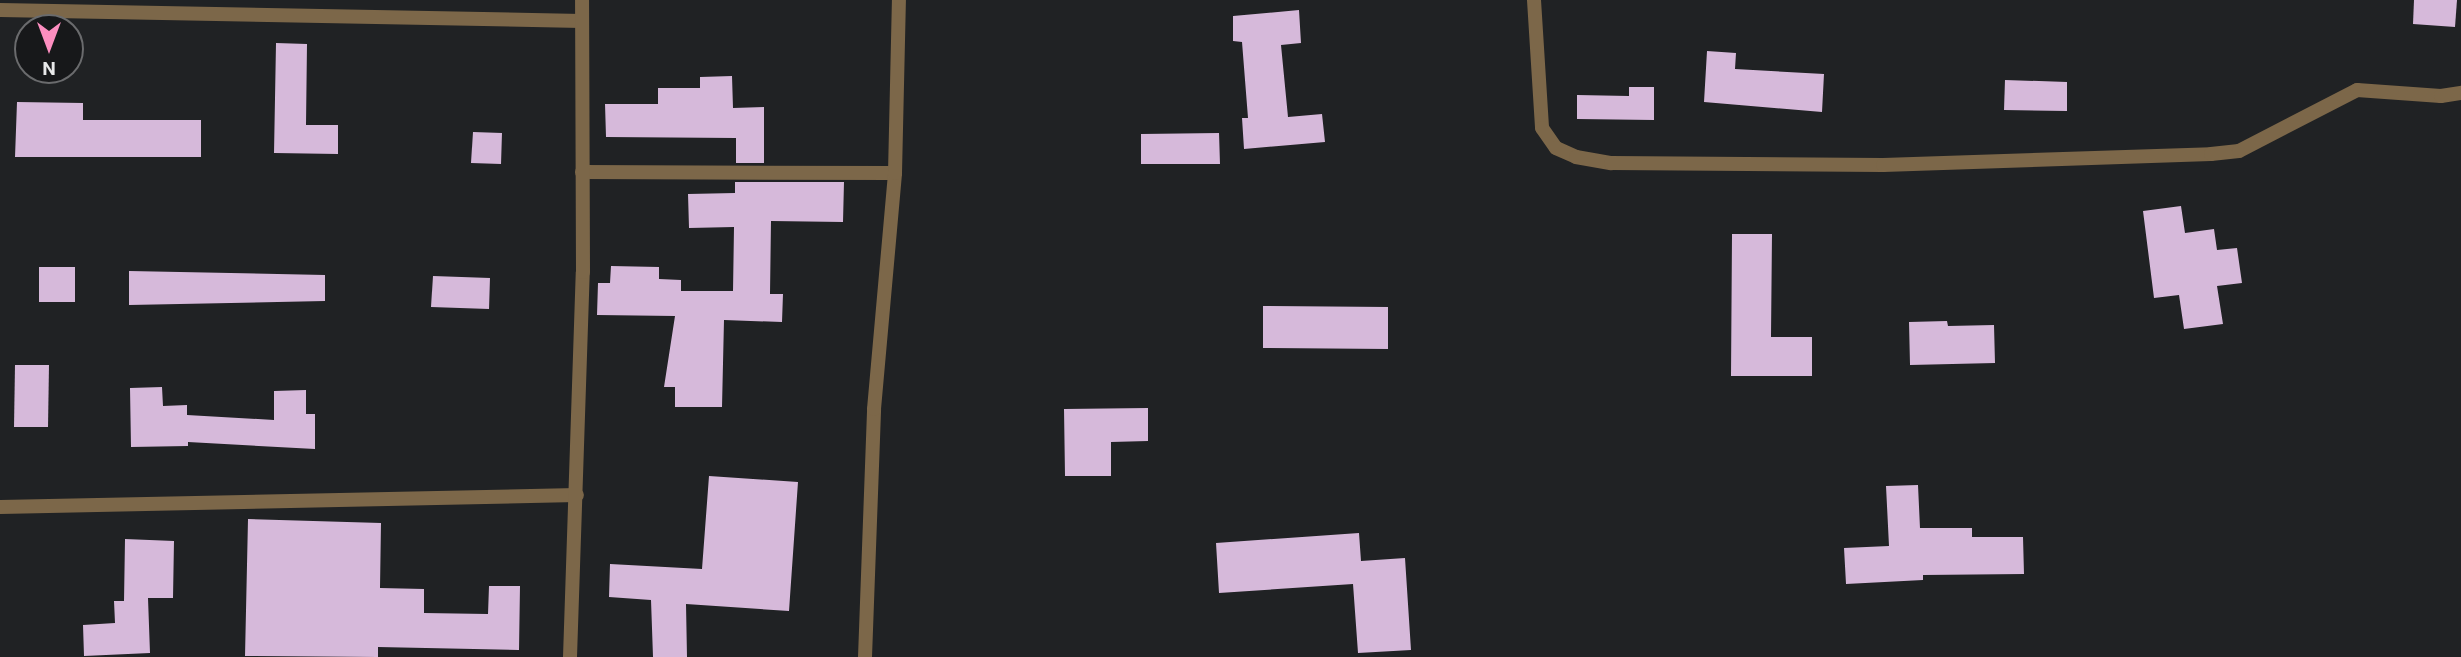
<!DOCTYPE html>
<style>
body{margin:0}
#map{position:relative;width:2461px;height:657px;overflow:hidden;background:#202224;font-family:Roboto,sans-serif}
div>[style]{position:absolute}
.building>*{inset:0;background:#d6b9da}
.street>*{height:14px;margin:-7px;padding:0 7px;transform-origin:7px;border-radius:7px;background:#7c6749}
span{translate:-50% -50%;white-space:nowrap;text-align:center;line-height:1.15;-webkit-text-stroke:7px #17181a;paint-order:stroke}
.north{position:absolute;left:14px;top:14px;width:70px;height:70px;box-sizing:border-box;background:#17181a;border:2px solid #6a6b6d;border-radius:50%;rotate:180deg;font-size:19px;font-weight:700;line-height:28px;text-align:center;color:#e7e8e9}
.north::after{content:'';display:block;margin:auto;width:24px;height:32px;background:#fd8ec0;clip-path:polygon(50% 0,100% 100%,50% 72%,0 100%)}
</style>
<div id="map">
<div class="building">
<i style="clip-path:polygon(2414px 0,2457px 0,2455px 27px,2413px 24px)"></i>
<i style="clip-path:polygon(1299px 10px,1301px 43px,1281px 45px,1288px 117px,1322px 114px,1325px 142px,1244px 149px,1242px 118px,1248px 118px,1242px 42px,1233px 41px,1233px 16px)"></i>
<i style="clip-path:polygon(276px 43px,307px 44px,306px 125px,338px 125px,338px 154px,274px 153px)"></i>
<i style="clip-path:polygon(1707px 51px,1736px 53px,1735px 69px,1824px 74px,1822px 112px,1704px 102px)"></i>
<i style="clip-path:polygon(732px 76px,733px 108px,764px 107px,764px 163px,736px 163px,736px 138px,606px 137px,605px 104px,658px 104px,658px 88px,700px 88px,700px 77px)"></i>
<i style="clip-path:polygon(2005px 80px,2067px 82px,2067px 111px,2004px 110px)"></i>
<i style="clip-path:polygon(1629px 87px,1654px 87px,1654px 120px,1577px 119px,1577px 95px,1629px 96px)"></i>
<i style="clip-path:polygon(17px 102px,83px 103px,83px 120px,201px 120px,201px 157px,15px 157px)"></i>
<i style="clip-path:polygon(473px 132px,502px 133px,501px 164px,471px 163px)"></i>
<i style="clip-path:polygon(1219px 133px,1220px 164px,1141px 164px,1141px 134px)"></i>
<i style="clip-path:polygon(735px 182px,844px 182px,843px 222px,771px 221px,770px 294px,783px 294px,782px 322px,724px 320px,722px 407px,675px 407px,675px 387px,664px 387px,675px 316px,597px 315px,598px 283px,610px 283px,611px 266px,659px 267px,659px 279px,681px 280px,681px 291px,733px 291px,734px 227px,689px 228px,688px 194px,735px 193px)"></i>
<i style="clip-path:polygon(2181px 206px,2185px 233px,2214px 229px,2217px 250px,2237px 248px,2242px 283px,2217px 286px,2223px 324px,2184px 329px,2179px 295px,2154px 298px,2143px 211px)"></i>
<i style="clip-path:polygon(1732px 234px,1772px 234px,1771px 337px,1812px 337px,1812px 376px,1731px 376px)"></i>
<i style="clip-path:polygon(39px 267px,75px 267px,75px 302px,39px 302px)"></i>
<i style="clip-path:polygon(129px 271px,325px 275px,325px 301px,129px 305px)"></i>
<i style="clip-path:polygon(433px 276px,490px 278px,489px 309px,431px 307px)"></i>
<i style="clip-path:polygon(1263px 306px,1388px 307px,1388px 349px,1263px 348px)"></i>
<i style="clip-path:polygon(1947px 321px,1948px 326px,1994px 325px,1995px 363px,1910px 365px,1909px 322px)"></i>
<i style="clip-path:polygon(15px 365px,49px 365px,48px 427px,14px 427px)"></i>
<i style="clip-path:polygon(162px 387px,163px 406px,187px 405px,187px 415px,274px 420px,274px 391px,306px 390px,306px 414px,315px 414px,315px 449px,188px 442px,188px 446px,131px 447px,130px 388px)"></i>
<i style="clip-path:polygon(1148px 408px,1148px 441px,1111px 442px,1111px 476px,1065px 476px,1064px 409px)"></i>
<i style="clip-path:polygon(709px 476px,798px 482px,789px 611px,686px 604px,687px 657px,653px 657px,651px 600px,609px 597px,610px 564px,702px 569px)"></i>
<i style="clip-path:polygon(1918px 485px,1920px 528px,1972px 528px,1972px 537px,2023px 537px,2024px 574px,1923px 575px,1923px 580px,1846px 584px,1844px 548px,1889px 546px,1886px 486px)"></i>
<i style="clip-path:polygon(248px 519px,381px 523px,380px 588px,424px 589px,424px 613px,488px 614px,489px 586px,520px 586px,519px 650px,378px 647px,378px 657px,245px 656px)"></i>
<i style="clip-path:polygon(1359px 533px,1361px 561px,1405px 558px,1411px 650px,1358px 653px,1353px 584px,1219px 593px,1216px 543px)"></i>
<i style="clip-path:polygon(125px 539px,174px 541px,173px 598px,148px 598px,150px 653px,84px 656px,83px 625px,115px 623px,114px 601px,124px 601px)"></i>
</div>
<div class="street">
<i style="left:1534px;top:0;width:128px;rotate:86.4deg"></i>
<i style="left:1542px;top:128px;width:24px;rotate:55deg"></i>
<i style="left:1556px;top:148px;width:22px;rotate:24deg"></i>
<i style="left:1576px;top:157px;width:36px;rotate:10deg"></i>
<i style="left:1611px;top:163px;width:272px;rotate:0.4deg"></i>
<i style="left:1883px;top:165px;width:328px;rotate:-1.9deg"></i>
<i style="left:2211px;top:154px;width:28px;rotate:-6deg"></i>
<i style="left:2239px;top:151px;width:133px;rotate:-27.3deg"></i>
<i style="left:2357px;top:90px;width:84px;rotate:4.1deg"></i>
<i style="left:2441px;top:96px;width:20px;rotate:-9deg"></i>
<i style="left:0;top:10px;width:582px;rotate:1.08deg"></i>
<i style="left:582px;top:172px;width:313px;rotate:0.2deg"></i>
<i style="left:0;top:507px;width:577px;rotate:-1.19deg"></i>
<i style="left:570px;top:657px;width:385px;rotate:-88.1deg"></i>
<i style="left:583px;top:272px;width:272px;rotate:-90.2deg"></i>
<i style="left:865px;top:657px;width:248px;rotate:-87.9deg"></i>
<i style="left:874px;top:409px;width:237px;rotate:-84.9deg"></i>
<i style="left:895px;top:173px;width:173px;rotate:-88.7deg"></i>
</div>
<div class="north">N</div>
</div>
